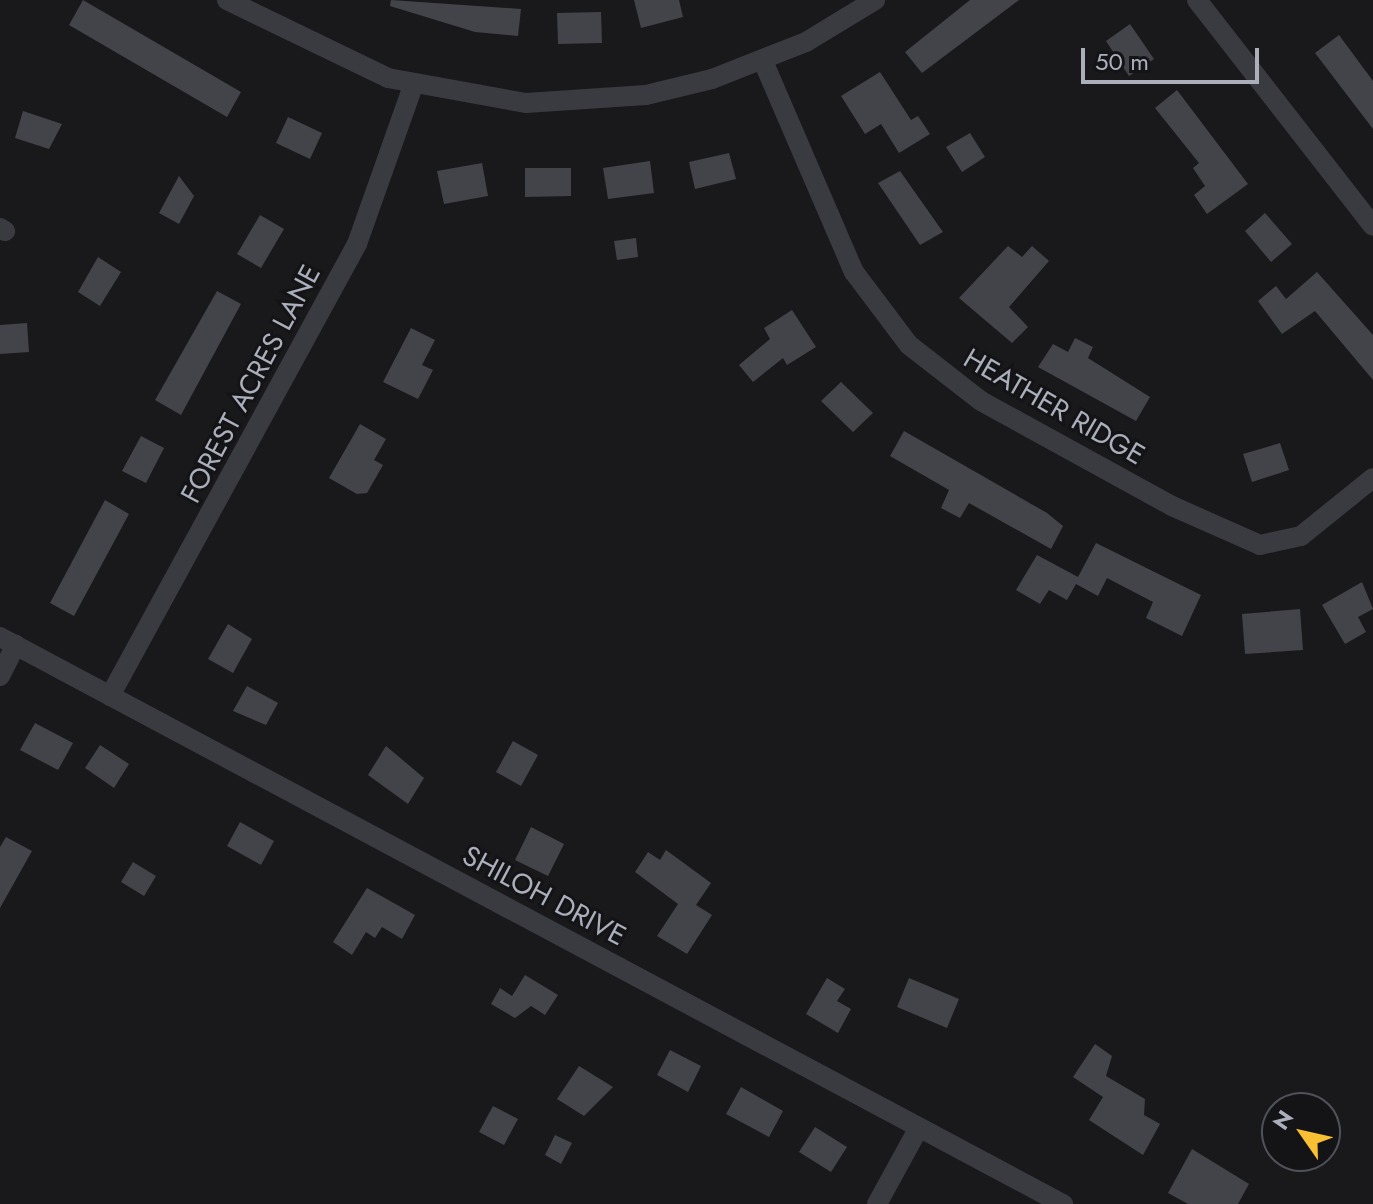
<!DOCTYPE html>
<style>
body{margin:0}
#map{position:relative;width:1373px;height:1204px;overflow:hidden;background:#19191c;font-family:Jost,sans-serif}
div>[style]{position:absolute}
.building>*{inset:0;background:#434449}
.street>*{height:20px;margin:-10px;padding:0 10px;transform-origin:10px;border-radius:10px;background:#3a3b41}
span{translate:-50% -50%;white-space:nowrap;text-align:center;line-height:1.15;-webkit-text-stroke:6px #141417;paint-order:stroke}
.street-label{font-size:28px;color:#abafbc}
.north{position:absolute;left:1261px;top:1092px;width:80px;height:80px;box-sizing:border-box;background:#141417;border:2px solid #505259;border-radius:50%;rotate:304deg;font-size:22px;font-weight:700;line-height:32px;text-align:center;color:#abafbc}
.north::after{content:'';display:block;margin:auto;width:28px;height:36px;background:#f9c034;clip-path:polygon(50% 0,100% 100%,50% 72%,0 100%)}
.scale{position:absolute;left:1081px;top:48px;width:178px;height:36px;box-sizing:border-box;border:4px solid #abafbc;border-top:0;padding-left:10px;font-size:24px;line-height:28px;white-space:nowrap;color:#abafbc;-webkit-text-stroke:6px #141417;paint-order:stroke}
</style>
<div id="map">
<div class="building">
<i style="clip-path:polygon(83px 0,241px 92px,227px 117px,69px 25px)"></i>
<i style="clip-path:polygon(391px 0,521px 9px,518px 36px,475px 32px,390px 6px)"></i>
<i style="clip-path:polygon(634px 0,679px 0,683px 17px,641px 28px)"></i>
<i style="clip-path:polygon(970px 0,1019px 0,922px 73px,905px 52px)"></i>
<i style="clip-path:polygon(601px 12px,602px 43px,558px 44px,557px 13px)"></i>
<i style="clip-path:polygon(1130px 24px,1154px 59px,1129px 76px,1106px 41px)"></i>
<i style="clip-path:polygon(1339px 35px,1373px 81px,1373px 129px,1315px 53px)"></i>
<i style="clip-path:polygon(880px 72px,911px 120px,918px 116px,930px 134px,899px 153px,881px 124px,865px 134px,841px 96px)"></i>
<i style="clip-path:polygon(1177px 90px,1248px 184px,1207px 214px,1194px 195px,1205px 186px,1193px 168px,1199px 163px,1155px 108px)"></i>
<i style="clip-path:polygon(23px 111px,62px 124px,49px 149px,15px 138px)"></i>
<i style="clip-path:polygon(288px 117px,322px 133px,310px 159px,276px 143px)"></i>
<i style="clip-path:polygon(970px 133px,985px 157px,962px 172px,946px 147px)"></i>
<i style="clip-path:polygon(729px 153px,736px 179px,695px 189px,689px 162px)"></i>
<i style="clip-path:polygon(650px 161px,654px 193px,608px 199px,603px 168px)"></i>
<i style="clip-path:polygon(482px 163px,488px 196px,444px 204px,437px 171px)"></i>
<i style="clip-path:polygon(525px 168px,571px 168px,571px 196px,525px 197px)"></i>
<i style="clip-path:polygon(900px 171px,943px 232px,920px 245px,878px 183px)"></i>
<i style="clip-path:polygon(179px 176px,194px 196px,179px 224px,159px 213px)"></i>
<i style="clip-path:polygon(1265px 213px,1292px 244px,1271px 262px,1245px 231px)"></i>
<i style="clip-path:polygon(260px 215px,284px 229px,261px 268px,237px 254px)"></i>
<i style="clip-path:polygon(636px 238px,638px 257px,617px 260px,614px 241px)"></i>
<i style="clip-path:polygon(1008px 246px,1022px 257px,1032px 246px,1049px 261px,1009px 307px,1028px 327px,1012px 343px,959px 298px)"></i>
<i style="clip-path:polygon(98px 257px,121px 272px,100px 306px,78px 292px)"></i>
<i style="clip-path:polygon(1317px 272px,1373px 335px,1373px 380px,1315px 311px,1282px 334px,1258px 301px,1276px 286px,1286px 299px)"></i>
<i style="clip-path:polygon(217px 291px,241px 304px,181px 415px,155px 400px)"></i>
<i style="clip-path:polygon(792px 310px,816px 347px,787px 365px,783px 358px,753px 382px,739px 365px,770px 339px,764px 328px)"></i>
<i style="clip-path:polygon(27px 323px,29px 352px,0 354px,0 325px)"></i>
<i style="clip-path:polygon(411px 328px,435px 340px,422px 365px,433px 370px,418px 399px,383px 382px)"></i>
<i style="clip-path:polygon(1075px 338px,1093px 347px,1088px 358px,1150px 397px,1136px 421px,1038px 367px,1053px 344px,1068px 352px)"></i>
<i style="clip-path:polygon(841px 382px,873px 413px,853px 432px,821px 401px)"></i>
<i style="clip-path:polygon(360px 424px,386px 439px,374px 460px,383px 465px,367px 493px,357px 494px,329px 478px)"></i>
<i style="clip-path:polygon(904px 431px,1047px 513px,1063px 526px,1051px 549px,969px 503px,960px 518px,941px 508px,949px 490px,890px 456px)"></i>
<i style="clip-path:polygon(141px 436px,164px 448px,146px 483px,122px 471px)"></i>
<i style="clip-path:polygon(1280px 443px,1289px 470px,1252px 482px,1243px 454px)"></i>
<i style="clip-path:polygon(105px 500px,129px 514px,74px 616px,50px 603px)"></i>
<i style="clip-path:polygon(1096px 543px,1201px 595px,1182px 636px,1146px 618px,1153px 602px,1107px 578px,1098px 596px,1076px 584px,1067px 600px,1049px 590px,1040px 604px,1016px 590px,1037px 555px,1078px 577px)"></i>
<i style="clip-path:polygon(1362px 582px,1373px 609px,1358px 617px,1366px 632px,1345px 644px,1322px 605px)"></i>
<i style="clip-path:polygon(1300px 609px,1303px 650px,1245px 654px,1242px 614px)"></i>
<i style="clip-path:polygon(228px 624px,252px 639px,233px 673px,208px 659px)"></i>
<i style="clip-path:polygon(247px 686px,278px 703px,266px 725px,233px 711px)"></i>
<i style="clip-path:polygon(35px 723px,73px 743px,58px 770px,20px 750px)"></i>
<i style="clip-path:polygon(513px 741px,538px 755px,521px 786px,496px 772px)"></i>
<i style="clip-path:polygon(100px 745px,129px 764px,114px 788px,85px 768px)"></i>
<i style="clip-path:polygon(386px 746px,424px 778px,408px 804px,368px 775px)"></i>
<i style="clip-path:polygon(240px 822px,274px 841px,261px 865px,227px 846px)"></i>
<i style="clip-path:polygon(531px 827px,564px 844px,548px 876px,515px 860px)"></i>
<i style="clip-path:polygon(6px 837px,32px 851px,0 908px,0 847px)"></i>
<i style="clip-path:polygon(666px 850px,711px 883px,696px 905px,712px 915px,687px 954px,657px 936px,678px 904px,635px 872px,648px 852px,660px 860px)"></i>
<i style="clip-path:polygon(133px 862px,156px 876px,144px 896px,121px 882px)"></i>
<i style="clip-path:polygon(367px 888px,415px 915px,402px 939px,382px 927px,375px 938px,366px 932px,352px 955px,333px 942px)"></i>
<i style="clip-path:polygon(525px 975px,558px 995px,545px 1015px,531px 1006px,515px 1018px,491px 1004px,500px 988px,512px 996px)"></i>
<i style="clip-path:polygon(827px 978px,845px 989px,837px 1001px,851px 1009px,838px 1033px,806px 1014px)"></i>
<i style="clip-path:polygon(909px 978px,959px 999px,947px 1028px,897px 1007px)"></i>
<i style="clip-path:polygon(1095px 1044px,1112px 1056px,1106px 1076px,1145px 1099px,1144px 1115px,1160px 1124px,1143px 1155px,1089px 1120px,1103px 1097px,1073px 1077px)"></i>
<i style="clip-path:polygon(670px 1050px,701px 1066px,688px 1092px,657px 1075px)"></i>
<i style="clip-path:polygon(579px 1066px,613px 1087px,584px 1116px,557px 1099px)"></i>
<i style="clip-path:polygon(741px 1087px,783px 1111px,769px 1137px,726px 1114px)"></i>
<i style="clip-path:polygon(493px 1106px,518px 1119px,504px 1145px,479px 1132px)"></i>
<i style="clip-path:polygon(815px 1127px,847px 1147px,831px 1172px,799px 1152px)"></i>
<i style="clip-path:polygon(555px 1135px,572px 1143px,561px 1164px,545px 1155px)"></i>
<i style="clip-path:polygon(1192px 1149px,1249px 1184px,1238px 1204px,1188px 1204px,1168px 1193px)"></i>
</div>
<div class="street">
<i style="left:227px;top:0;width:179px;rotate:25.8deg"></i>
<i style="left:388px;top:78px;width:140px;rotate:10.3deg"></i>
<i style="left:526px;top:103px;width:120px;rotate:-3.8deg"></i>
<i style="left:646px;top:95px;width:68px;rotate:-13.6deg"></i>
<i style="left:712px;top:79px;width:101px;rotate:-21.5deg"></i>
<i style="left:806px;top:42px;width:81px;rotate:-31.3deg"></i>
<i style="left:1197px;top:0;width:286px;rotate:52.1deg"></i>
<i style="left:763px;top:61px;width:230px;rotate:66.7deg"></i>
<i style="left:854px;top:272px;width:91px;rotate:53deg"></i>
<i style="left:909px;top:345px;width:91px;rotate:37.9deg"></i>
<i style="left:981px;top:401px;width:218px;rotate:28.8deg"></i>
<i style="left:1172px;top:506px;width:96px;rotate:23.9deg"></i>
<i style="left:1260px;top:545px;width:42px;rotate:-12.4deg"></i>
<i style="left:1301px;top:536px;width:92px;rotate:-38.9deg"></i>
<i style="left:0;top:228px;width:6px;rotate:31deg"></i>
<i style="left:0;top:637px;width:1205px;rotate:28.08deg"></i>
<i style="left:0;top:676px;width:35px;rotate:-63deg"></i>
<i style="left:110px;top:696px;width:515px;rotate:-61.35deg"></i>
<i style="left:357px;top:244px;width:168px;rotate:-70.5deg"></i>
<i style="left:877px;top:1204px;width:85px;rotate:-61.3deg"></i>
</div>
<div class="street-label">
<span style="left:251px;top:384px;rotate:-62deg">FOREST ACRES LANE</span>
<span style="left:1054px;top:407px;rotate:30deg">HEATHER RIDGE</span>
<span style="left:544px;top:896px;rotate:28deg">SHILOH DRIVE</span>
</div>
<div class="north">N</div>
<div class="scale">50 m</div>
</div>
